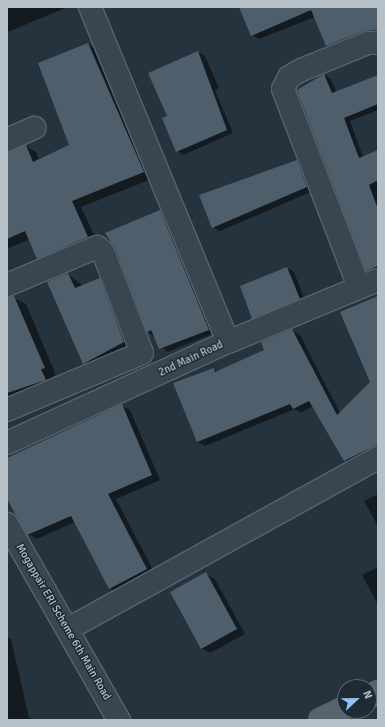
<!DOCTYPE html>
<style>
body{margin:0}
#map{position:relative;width:385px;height:727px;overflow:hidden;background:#25333f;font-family:Signika,sans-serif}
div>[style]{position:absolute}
.shadow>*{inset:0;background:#0007}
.building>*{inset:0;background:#4e5e6a}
.roads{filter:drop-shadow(1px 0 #57636c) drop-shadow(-1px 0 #57636c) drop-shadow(0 1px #57636c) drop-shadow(0 -1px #57636c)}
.minor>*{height:22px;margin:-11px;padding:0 11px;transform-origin:11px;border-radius:11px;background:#39454f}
.major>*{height:22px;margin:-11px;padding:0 11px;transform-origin:11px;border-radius:11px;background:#57646e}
span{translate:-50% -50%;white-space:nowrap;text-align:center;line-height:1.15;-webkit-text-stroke:3px #1e2a34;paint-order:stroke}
.street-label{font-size:11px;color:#b5c0c9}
.frame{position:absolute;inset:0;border:8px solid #b5c0c9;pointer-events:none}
.north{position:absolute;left:337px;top:679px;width:40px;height:40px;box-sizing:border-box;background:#1e2a34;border:1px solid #5a6670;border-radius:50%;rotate:68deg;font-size:11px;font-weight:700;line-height:16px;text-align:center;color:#b5c0c9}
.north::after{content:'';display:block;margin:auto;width:14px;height:18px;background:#8cc5f7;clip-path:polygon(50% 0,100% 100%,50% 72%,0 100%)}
</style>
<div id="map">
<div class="shadow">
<i style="clip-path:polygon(7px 7px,68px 7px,8px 32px,7px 37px)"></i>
<i style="clip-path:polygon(240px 7px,340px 7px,259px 39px,252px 35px)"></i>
<i style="clip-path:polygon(88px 44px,98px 50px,154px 178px,81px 207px,98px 243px,48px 264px,38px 258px,30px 239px,7px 249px,7px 151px,26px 146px,36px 152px,39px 160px,70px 146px)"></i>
<i style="clip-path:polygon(198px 52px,205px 56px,219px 88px,215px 90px,233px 133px,183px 155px,177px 151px,168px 117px,149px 74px)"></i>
<i style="clip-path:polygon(324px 75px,331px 79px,336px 92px,378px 79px,378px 110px,350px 121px,363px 157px,378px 151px,378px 273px,374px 274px,367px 271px,298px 90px)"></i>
<i style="clip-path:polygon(297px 161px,304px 165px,313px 191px,220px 231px,213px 227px)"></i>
<i style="clip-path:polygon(160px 211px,167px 215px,215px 333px,167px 352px,148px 331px)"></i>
<i style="clip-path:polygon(287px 268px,294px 272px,306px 303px,259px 322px,253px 318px)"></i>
<i style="clip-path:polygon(68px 274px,83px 286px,99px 279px,112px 286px,136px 349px,96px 371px,84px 363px,48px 282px)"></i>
<i style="clip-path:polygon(7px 295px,26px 304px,56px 375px,53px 376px,58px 387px,7px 400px)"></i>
<i style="clip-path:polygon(378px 298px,378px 452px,353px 464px,345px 460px,313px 406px,301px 413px,295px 409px,205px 446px,198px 442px,213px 369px,218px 371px,265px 351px,292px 330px,300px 335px,340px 413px,372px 382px)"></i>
<i style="clip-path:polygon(122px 406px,130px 410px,160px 480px,116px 499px,155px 574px,118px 593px,110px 588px,75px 522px,37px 539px,28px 534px,7px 496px,7px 458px)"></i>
<i style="clip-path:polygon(378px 494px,378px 526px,364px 501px)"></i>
<i style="clip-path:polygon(378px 567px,378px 605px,362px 575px)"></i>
<i style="clip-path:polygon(206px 574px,215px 579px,245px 634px,210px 653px,201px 648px)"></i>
<i style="clip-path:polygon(7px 637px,11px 639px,29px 718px,38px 720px,7px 720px)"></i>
</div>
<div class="building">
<i style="clip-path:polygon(239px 7px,378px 7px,378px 30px,364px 31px,326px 46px,311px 10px,251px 36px)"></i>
<i style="clip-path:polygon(88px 43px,144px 172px,72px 201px,88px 237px,37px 259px,25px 231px,7px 239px,7px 152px,26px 145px,33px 162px,69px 145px,38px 63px)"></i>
<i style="clip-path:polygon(198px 51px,227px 130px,176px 152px,162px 118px,167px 116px,148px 73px)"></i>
<i style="clip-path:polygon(324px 74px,332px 93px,378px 75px,378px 104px,344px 118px,359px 158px,378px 150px,378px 180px,369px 185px,378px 209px,378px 266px,366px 271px,297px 90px)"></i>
<i style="clip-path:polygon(297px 160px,307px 187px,212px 228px,199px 195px)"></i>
<i style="clip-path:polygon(160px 210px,209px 330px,159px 349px,151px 330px,147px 332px,115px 248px,105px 233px)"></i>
<i style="clip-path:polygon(287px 267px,300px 299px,252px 319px,240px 286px)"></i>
<i style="clip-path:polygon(68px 273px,75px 288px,100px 278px,124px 342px,83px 364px,47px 282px)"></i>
<i style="clip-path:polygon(14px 296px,45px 368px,41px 369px,46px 380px,7px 393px,7px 297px)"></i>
<i style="clip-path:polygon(378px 296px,378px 444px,344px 461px,309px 401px,293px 409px,290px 404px,197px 442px,173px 383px,214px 368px,215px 372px,264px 350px,261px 342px,292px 329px,337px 415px,370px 382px,340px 312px)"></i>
<i style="clip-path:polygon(122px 404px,152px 475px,108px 494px,147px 569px,109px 589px,71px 516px,27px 535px,7px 499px,7px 458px)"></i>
<i style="clip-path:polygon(206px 572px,237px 629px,201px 649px,170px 592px)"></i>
</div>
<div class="roads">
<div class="minor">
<i style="left:90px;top:7px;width:362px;rotate:67.6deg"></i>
<i style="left:7px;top:140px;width:30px;rotate:-24deg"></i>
<i style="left:7px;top:285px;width:98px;rotate:-22.9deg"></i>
<i style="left:97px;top:247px;width:8px;rotate:40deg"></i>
<i style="left:103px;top:252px;width:108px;rotate:68.9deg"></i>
<i style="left:142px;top:353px;width:147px;rotate:157.1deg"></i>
<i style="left:359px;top:287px;width:212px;rotate:-111deg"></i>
<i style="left:283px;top:89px;width:13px;rotate:-63deg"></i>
<i style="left:289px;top:77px;width:14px;rotate:-30deg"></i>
<i style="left:301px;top:70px;width:72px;rotate:-21.9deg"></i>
<i style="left:368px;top:43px;width:10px"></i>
<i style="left:7px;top:443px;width:243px;rotate:-24.6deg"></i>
<i style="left:228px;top:342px;width:162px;rotate:-22.5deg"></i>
<i style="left:7px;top:524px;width:226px;rotate:60.3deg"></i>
<i style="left:68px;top:629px;width:354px;rotate:-28.9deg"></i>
</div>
<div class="major">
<i style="left:369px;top:697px;width:10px;rotate:-29deg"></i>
<i style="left:320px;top:720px;width:28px;rotate:-26deg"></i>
</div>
</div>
<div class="street-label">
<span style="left:191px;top:359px;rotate:-25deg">2nd Main Road</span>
<span style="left:63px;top:622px;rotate:60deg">Mogappair ERI Scheme 6th Main Road</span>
</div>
<div class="frame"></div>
<div class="north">N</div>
</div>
